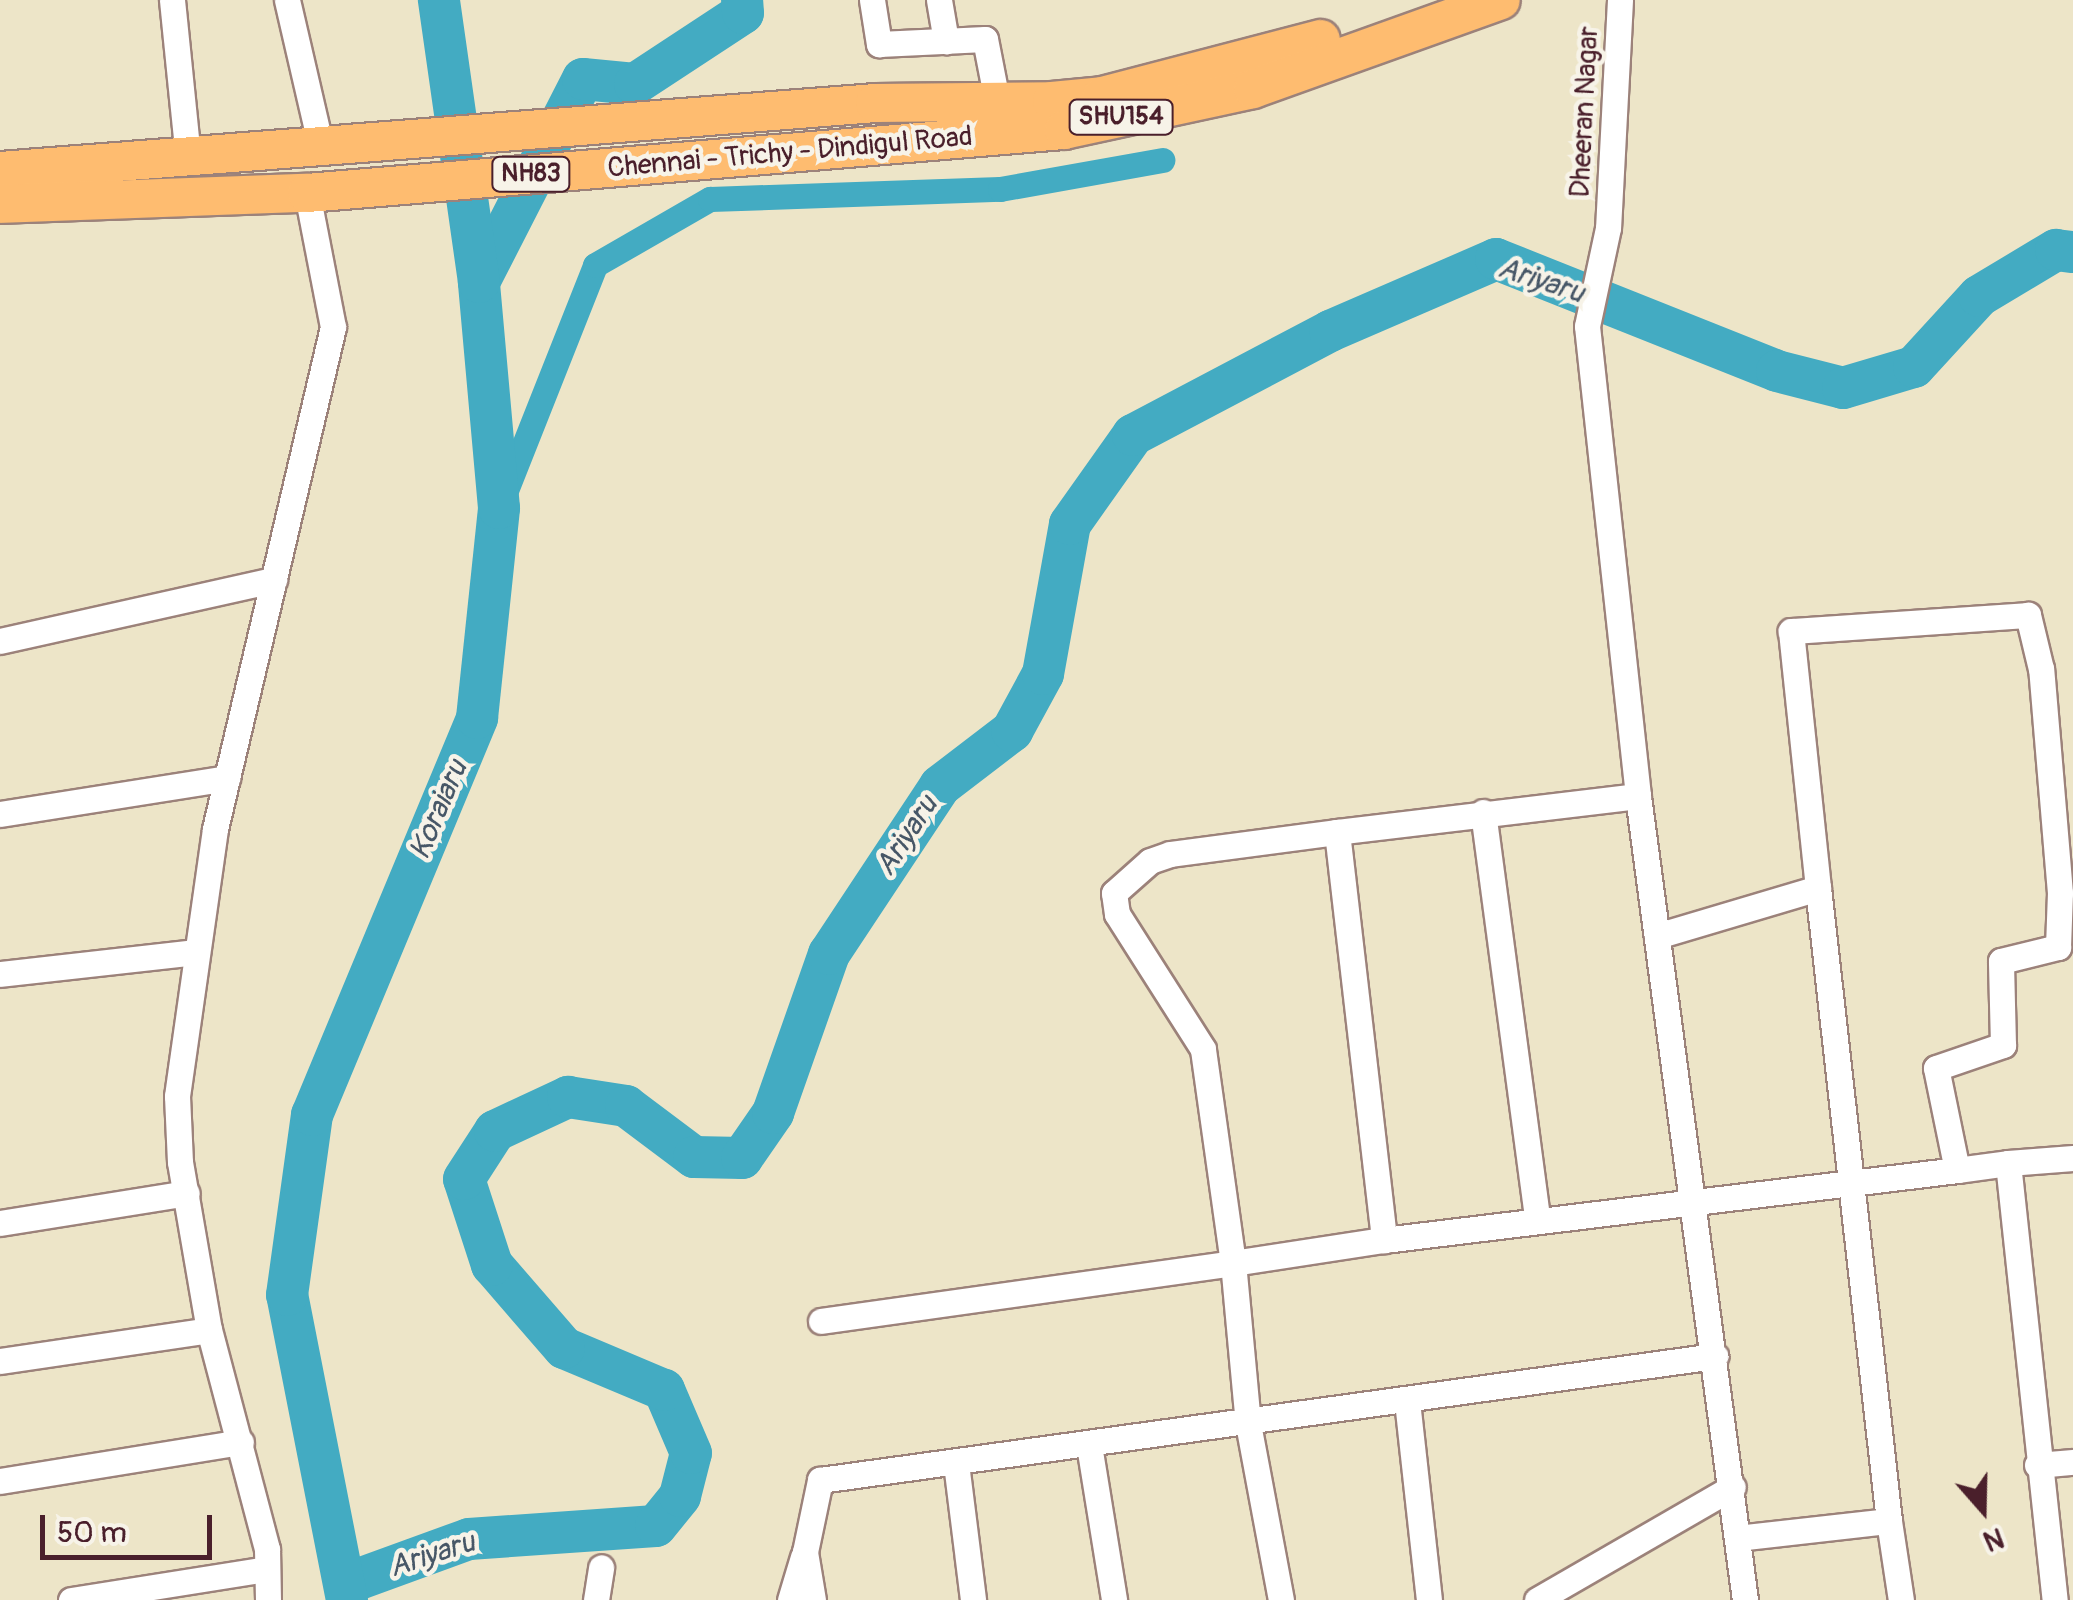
<!DOCTYPE html>
<style>
body{margin:0}
#map{position:relative;width:2073px;height:1600px;overflow:hidden;background:#ede5c8;font-family:Pangolin,sans-serif}
div>[style]{position:absolute}
.canal>*{height:25px;margin:-12.5px;padding:0 12.5px;transform-origin:12.5px;border-radius:12.5px;background:#43abc2}
.river>*{height:42px;margin:-21px;padding:0 21px;transform-origin:21px;border-radius:21px;background:#43abc2}
.roads{filter:drop-shadow(2px 0 #9c827a) drop-shadow(-2px 0 #9c827a) drop-shadow(0 2px #9c827a) drop-shadow(0 -2px #9c827a)}
.minor>*{height:25px;margin:-12.5px;padding:0 12.5px;transform-origin:12.5px;border-radius:12.5px;background:#fff}
.highway>*{height:38px;margin:-19px;padding:0 19px;transform-origin:19px;border-radius:19px;background:#febc70}
span{translate:-50% -50%;white-space:nowrap;text-align:center;line-height:1.15;-webkit-text-stroke:9px #f7f3e8;paint-order:stroke}
.shield-label span{padding:2px 8px;background:#f7f3e8;border:2px solid;border-radius:8px;-webkit-text-stroke-width:0}
.shield-label{font-size:25px;color:#4a1f2b;font-weight:700}
.street-label{font-size:28px;color:#4a1f2b}
.water-label{font-size:30px;color:#475767;font-style:italic}
.north{position:absolute;left:1933px;top:1460px;width:100px;height:100px;-webkit-text-stroke:8px #f7f3e8;paint-order:stroke;rotate:160deg;font-size:28px;font-weight:700;line-height:40px;text-align:center;color:#4a1f2b}
.north::after{content:'';display:block;margin:auto;width:35px;height:45px;background:#4a1f2b;clip-path:polygon(50% 0,100% 100%,50% 72%,0 100%)}
.scale{position:absolute;left:40px;top:1515px;width:172px;height:45px;box-sizing:border-box;border:5px solid #4a1f2b;border-top:0;padding-left:12px;font-size:30px;line-height:35px;white-space:nowrap;color:#4a1f2b;-webkit-text-stroke:8px #f7f3e8;paint-order:stroke}
</style>
<div id="map">
<div class="canal">
<i style="left:499px;top:508px;width:261px;rotate:-68.4deg"></i>
<i style="left:595px;top:265px;width:133px;rotate:-29.9deg"></i>
<i style="left:710px;top:199px;width:290px;rotate:-2deg"></i>
<i style="left:1000px;top:189px;width:165px;rotate:-10.1deg"></i>
</div>
<div class="river">
<i style="left:479px;top:282px;width:228px;rotate:-62.9deg"></i>
<i style="left:583px;top:79px;width:52px;rotate:5.5deg"></i>
<i style="left:635px;top:84px;width:129px;rotate:-33.3deg"></i>
<i style="left:743px;top:13px;width:13px;rotate:-94deg"></i>
<i style="left:348px;top:1583px;width:129px;rotate:-20deg"></i>
<i style="left:469px;top:1539px;width:187px;rotate:-4deg"></i>
<i style="left:656px;top:1526px;width:38px;rotate:-51deg"></i>
<i style="left:680px;top:1496px;width:44px;rotate:-75.7deg"></i>
<i style="left:691px;top:1453px;width:69px;rotate:-113.2deg"></i>
<i style="left:664px;top:1390px;width:108px;rotate:-157.2deg"></i>
<i style="left:564px;top:1348px;width:110px;rotate:-130.9deg"></i>
<i style="left:492px;top:1265px;width:90px;rotate:-108deg"></i>
<i style="left:464px;top:1179px;width:57px;rotate:-57.1deg"></i>
<i style="left:495px;top:1131px;width:81px;rotate:-25deg"></i>
<i style="left:568px;top:1097px;width:59px;rotate:8.8deg"></i>
<i style="left:626px;top:1106px;width:85px;rotate:36.9deg"></i>
<i style="left:694px;top:1157px;width:48px;rotate:1.2deg"></i>
<i style="left:742px;top:1158px;width:55px;rotate:-55.4deg"></i>
<i style="left:773px;top:1113px;width:169px;rotate:-70.6deg"></i>
<i style="left:829px;top:954px;width:201px;rotate:-56.5deg"></i>
<i style="left:940px;top:786px;width:91px;rotate:-37.4deg"></i>
<i style="left:1012px;top:731px;width:65px;rotate:-61.5deg"></i>
<i style="left:1043px;top:674px;width:152px;rotate:-79.8deg"></i>
<i style="left:1070px;top:524px;width:109px;rotate:-54.7deg"></i>
<i style="left:1133px;top:435px;width:223px;rotate:-27.8deg"></i>
<i style="left:1330px;top:331px;width:181px;rotate:-23.4deg"></i>
<i style="left:1496px;top:259px;width:302px;rotate:21.7deg"></i>
<i style="left:1777px;top:371px;width:68px;rotate:14.4deg"></i>
<i style="left:1843px;top:388px;width:74px;rotate:-16.5deg"></i>
<i style="left:1914px;top:367px;width:96px;rotate:-47.5deg"></i>
<i style="left:1979px;top:296px;width:90px;rotate:-30.9deg"></i>
<i style="left:2056px;top:250px;width:17px;rotate:7deg"></i>
<i style="left:347px;top:1600px;width:311px;rotate:-101.1deg"></i>
<i style="left:287px;top:1295px;width:182px;rotate:-82.1deg"></i>
<i style="left:312px;top:1115px;width:430px;rotate:-67.4deg"></i>
<i style="left:477px;top:718px;width:211px;rotate:-84deg"></i>
<i style="left:499px;top:508px;width:227px;rotate:-95.1deg"></i>
<i style="left:479px;top:282px;width:285px;rotate:-98.1deg"></i>
</div>
<div class="roads">
<div class="minor">
<i style="left:172px;top:0;width:158px;rotate:84.2deg"></i>
<i style="left:287px;top:0;width:151px;rotate:77deg"></i>
<i style="left:872px;top:0;width:45px;rotate:81deg"></i>
<i style="left:879px;top:44px;width:106px;rotate:-2.7deg"></i>
<i style="left:985px;top:39px;width:68px;rotate:79deg"></i>
<i style="left:939px;top:0;width:42px;rotate:80.3deg"></i>
<i style="left:1620px;top:0;width:228px;rotate:93deg"></i>
<i style="left:1608px;top:228px;width:100px;rotate:102.1deg"></i>
<i style="left:1587px;top:326px;width:473px;rotate:83.8deg"></i>
<i style="left:1638px;top:796px;width:811px;rotate:82.42deg"></i>
<i style="left:0;top:641px;width:281px;rotate:-12.6deg"></i>
<i style="left:1638px;top:796px;width:303px;rotate:173.2deg"></i>
<i style="left:1337px;top:832px;width:411px;rotate:83.4deg"></i>
<i style="left:1384px;top:1240px;width:577px;rotate:-6.96deg"></i>
<i style="left:1957px;top:1170px;width:104px;rotate:-101.6deg"></i>
<i style="left:1936px;top:1068px;width:71px;rotate:-18.9deg"></i>
<i style="left:2003px;top:1045px;width:84px;rotate:-91.4deg"></i>
<i style="left:2001px;top:961px;width:59px;rotate:-13.8deg"></i>
<i style="left:2058px;top:947px;width:54px;rotate:-87.9deg"></i>
<i style="left:2060px;top:893px;width:225px;rotate:-94.8deg"></i>
<i style="left:2041px;top:669px;width:56px;rotate:-103.5deg"></i>
<i style="left:2028px;top:615px;width:238px;rotate:176.1deg"></i>
<i style="left:1791px;top:631px;width:258px;rotate:84deg"></i>
<i style="left:1818px;top:888px;width:168px;rotate:163.4deg"></i>
<i style="left:1483px;top:812px;width:408px;rotate:82.4deg"></i>
<i style="left:0;top:814px;width:230px;rotate:-9deg"></i>
<i style="left:0;top:974px;width:196px;rotate:-6.4deg"></i>
<i style="left:2008px;top:1163px;width:65px;rotate:-4.4deg"></i>
<i style="left:1957px;top:1170px;width:51px;rotate:-7.8deg"></i>
<i style="left:2008px;top:1163px;width:440px;rotate:83.9deg"></i>
<i style="left:0;top:1223px;width:189px;rotate:-9.1deg"></i>
<i style="left:821px;top:1321px;width:416px;rotate:-8deg"></i>
<i style="left:1233px;top:1263px;width:216px;rotate:-98deg"></i>
<i style="left:1203px;top:1049px;width:160px;rotate:-122.5deg"></i>
<i style="left:1117px;top:914px;width:21px;rotate:-98deg"></i>
<i style="left:1114px;top:893px;width:48px;rotate:-41.6deg"></i>
<i style="left:1150px;top:861px;width:21px;rotate:-19deg"></i>
<i style="left:1170px;top:854px;width:168px;rotate:-7.5deg"></i>
<i style="left:0;top:1361px;width:211px;rotate:-8.4deg"></i>
<i style="left:1407px;top:1401px;width:200px;rotate:83.7deg"></i>
<i style="left:1089px;top:1445px;width:157px;rotate:80.8deg"></i>
<i style="left:956px;top:1463px;width:138px;rotate:82.9deg"></i>
<i style="left:2037px;top:1465px;width:36px;rotate:-5deg"></i>
<i style="left:0;top:1481px;width:244px;rotate:-9.2deg"></i>
<i style="left:1889px;top:1521px;width:80px;rotate:81.4deg"></i>
<i style="left:1737px;top:1538px;width:153px;rotate:-6.4deg"></i>
<i style="left:1889px;top:1521px;width:637px;rotate:-96.4deg"></i>
<i style="left:71px;top:1600px;width:198px;rotate:-9deg"></i>
<i style="left:268px;top:1600px;width:51px;rotate:-91.1deg"></i>
<i style="left:267px;top:1549px;width:227px;rotate:-104.8deg"></i>
<i style="left:209px;top:1330px;width:170px;rotate:-99.8deg"></i>
<i style="left:180px;top:1162px;width:66px;rotate:-92.6deg"></i>
<i style="left:177px;top:1096px;width:270px;rotate:-81.9deg"></i>
<i style="left:215px;top:829px;width:516px;rotate:-76.77deg"></i>
<i style="left:333px;top:327px;width:136px;rotate:-101deg"></i>
<i style="left:596px;top:1600px;width:33px;rotate:-81deg"></i>
<i style="left:790px;top:1600px;width:45px;rotate:-73.2deg"></i>
<i style="left:813px;top:1600px;width:49px;rotate:-99.5deg"></i>
<i style="left:805px;top:1552px;width:74px;rotate:-78.2deg"></i>
<i style="left:820px;top:1480px;width:904px;rotate:-7.89deg"></i>
<i style="left:1281px;top:1600px;width:179px;rotate:-100.6deg"></i>
<i style="left:1248px;top:1424px;width:162px;rotate:-95.3deg"></i>
<i style="left:1233px;top:1263px;width:153px;rotate:-8.7deg"></i>
<i style="left:1537px;top:1600px;width:226px;rotate:-30deg"></i>
</div>
<div class="highway">
<i style="left:0;top:171px;width:878px;rotate:-4.44deg"></i>
<i style="left:875px;top:103px;width:177px;rotate:-0.6deg"></i>
<i style="left:1052px;top:101px;width:50px;rotate:-5.7deg"></i>
<i style="left:1102px;top:96px;width:226px;rotate:-14.6deg"></i>
<i style="left:0;top:204px;width:307px;rotate:-2.1deg"></i>
<i style="left:307px;top:193px;width:760px;rotate:-4.76deg"></i>
<i style="left:1064px;top:130px;width:193px;rotate:-12.2deg"></i>
<i style="left:1253px;top:89px;width:263px;rotate:-19.7deg"></i>
</div>
</div>
<div class="shield-label">
<span style="left:1121px;top:117px">SHU154</span>
<span style="left:531px;top:174px">NH83</span>
</div>
<div class="street-label">
<span style="left:1585px;top:112px;rotate:-87deg">Dheeran Nagar</span>
<span style="left:790px;top:153px;rotate:-5deg">Chennai - Trichy - Dindigul Road</span>
</div>
<div class="water-label">
<span style="left:1541px;top:281px;rotate:18deg">Ariyaru</span>
<span style="left:439px;top:810px;rotate:-67deg">Koraiaru</span>
<span style="left:907px;top:836px;rotate:-57deg">Ariyaru</span>
<span style="left:432px;top:1555px;rotate:-18deg">Ariyaru</span>
</div>
<div class="north">N</div>
<div class="scale">50 m</div>
</div>
